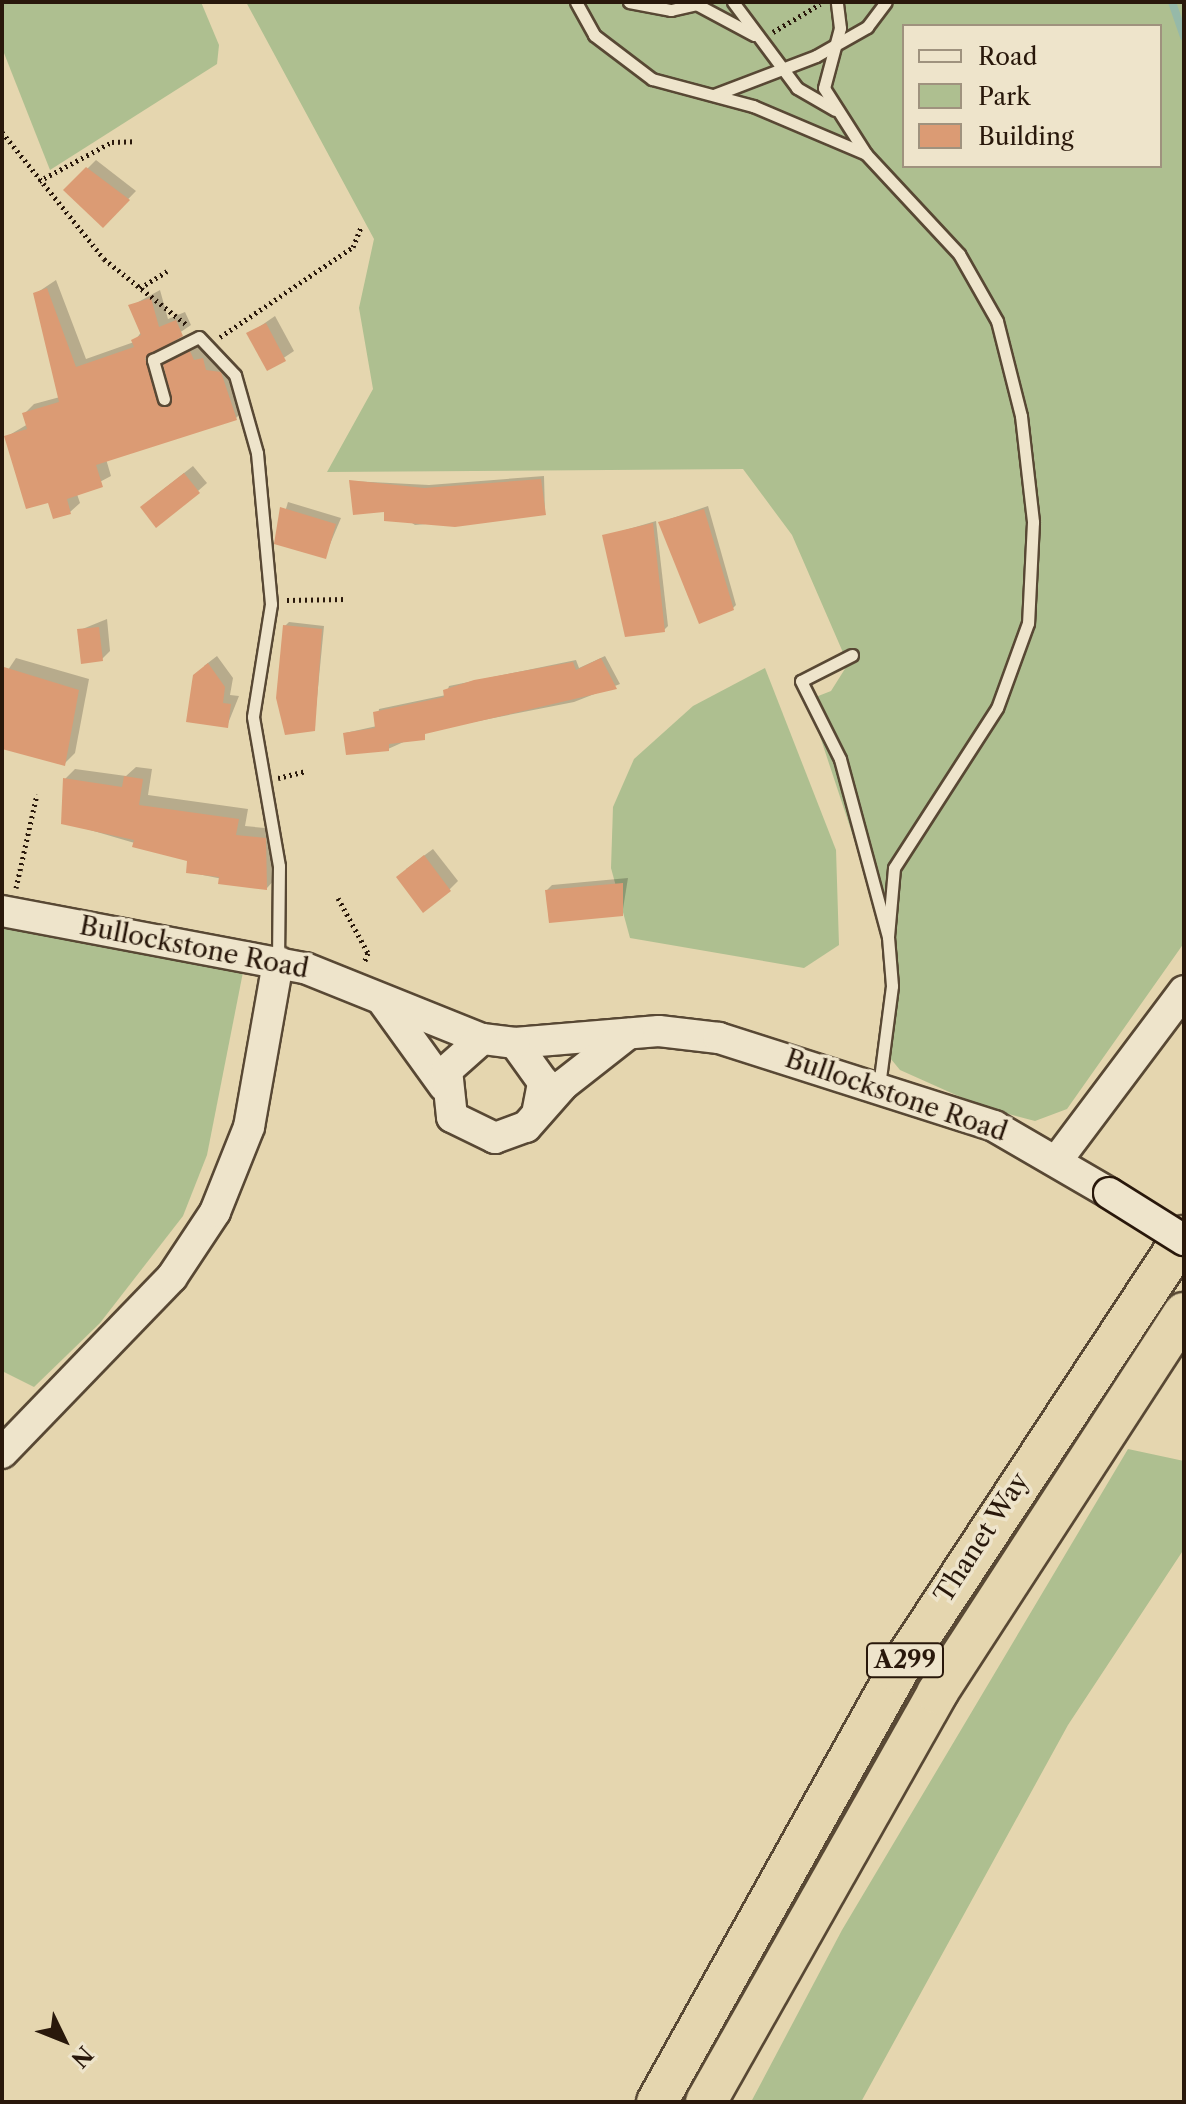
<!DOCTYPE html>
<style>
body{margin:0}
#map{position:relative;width:1186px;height:2104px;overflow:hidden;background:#e5d6af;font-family:"Libre Caslon Text",serif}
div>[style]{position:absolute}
.green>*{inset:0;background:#aebf90}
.shadow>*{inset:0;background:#0003}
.stream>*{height:8px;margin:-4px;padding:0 4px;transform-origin:4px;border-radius:4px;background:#96b9a9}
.building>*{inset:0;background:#db9b74}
.path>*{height:5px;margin-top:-2.5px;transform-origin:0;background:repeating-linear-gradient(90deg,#29180b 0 2px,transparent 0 6px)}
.roads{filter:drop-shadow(2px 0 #584834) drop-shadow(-2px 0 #584834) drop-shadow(0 2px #584834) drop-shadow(0 -2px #584834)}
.lane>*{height:11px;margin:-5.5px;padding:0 5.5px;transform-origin:5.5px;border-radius:5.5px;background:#eee4cb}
.secondary>*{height:30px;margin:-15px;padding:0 15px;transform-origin:15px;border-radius:15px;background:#eee4cb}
.highway>*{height:40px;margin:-20px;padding:0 20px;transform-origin:20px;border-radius:20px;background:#e5d6af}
.bridges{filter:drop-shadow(2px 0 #29180b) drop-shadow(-2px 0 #29180b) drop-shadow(0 2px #29180b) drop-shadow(0 -2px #29180b)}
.secondary-bridge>*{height:30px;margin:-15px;padding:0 15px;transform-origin:15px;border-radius:15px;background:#eee4cb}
span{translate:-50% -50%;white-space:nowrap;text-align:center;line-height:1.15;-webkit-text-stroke:7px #eee4cb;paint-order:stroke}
.shield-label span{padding:2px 6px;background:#eee4cb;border:2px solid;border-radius:6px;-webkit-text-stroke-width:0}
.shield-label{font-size:24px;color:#29180b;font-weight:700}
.street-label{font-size:26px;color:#29180b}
.frame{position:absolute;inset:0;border:4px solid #29180b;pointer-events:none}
.legend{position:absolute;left:902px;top:24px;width:260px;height:144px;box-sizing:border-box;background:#eee4cb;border:2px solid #9f927e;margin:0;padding:10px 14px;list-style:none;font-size:24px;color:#29180b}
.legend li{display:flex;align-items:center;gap:16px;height:40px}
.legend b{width:40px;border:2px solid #9f927e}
.north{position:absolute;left:24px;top:2000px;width:80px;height:80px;-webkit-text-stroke:6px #eee4cb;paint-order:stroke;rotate:133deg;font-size:22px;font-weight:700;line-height:32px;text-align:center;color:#29180b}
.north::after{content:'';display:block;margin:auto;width:28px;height:36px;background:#29180b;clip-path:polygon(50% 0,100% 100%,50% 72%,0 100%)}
</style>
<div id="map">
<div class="green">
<i style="clip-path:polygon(2px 2px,201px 2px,219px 45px,217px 64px,50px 170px,2px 48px)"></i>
<i style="clip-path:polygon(evenodd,246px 2px,1184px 2px,1184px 943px,1067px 1109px,1035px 1121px,985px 1108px,900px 1070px,886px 1053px,892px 954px,808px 700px,831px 691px,848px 664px,792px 535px,743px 469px,327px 472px,373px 389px,359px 308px,374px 239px,246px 2px,904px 26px,1160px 26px,1160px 166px,904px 166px,904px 26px)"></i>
<i style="clip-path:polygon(765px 668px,836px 850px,839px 945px,804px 968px,630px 938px,611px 868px,613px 807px,634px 759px,693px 706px)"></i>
<i style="clip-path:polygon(2px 914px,244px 967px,207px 1155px,183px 1216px,100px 1323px,34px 1387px,2px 1371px)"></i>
<i style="clip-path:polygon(1128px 1449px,1184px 1461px,1184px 1549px,1068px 1725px,861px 2102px,751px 2102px,842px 1930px)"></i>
</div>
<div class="shadow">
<i style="clip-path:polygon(96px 160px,136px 191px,103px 225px,70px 186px)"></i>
<i style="clip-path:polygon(56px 280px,86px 359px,134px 342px,142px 331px,131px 306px,160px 290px,168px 319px,185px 312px,191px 325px,154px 350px,167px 396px,173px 395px,165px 365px,199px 343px,230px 364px,245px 409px,236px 418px,106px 459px,111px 476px,77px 494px,80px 503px,70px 512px,6px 437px,28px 424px,25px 413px,34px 404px,60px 397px,35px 294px)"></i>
<i style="clip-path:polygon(275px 316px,294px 351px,267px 369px,249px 334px)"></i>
<i style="clip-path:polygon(193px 466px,207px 483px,198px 491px,151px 499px)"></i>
<i style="clip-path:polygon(544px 476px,545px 513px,415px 525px,351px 481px,429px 485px)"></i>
<i style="clip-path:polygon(288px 502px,341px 518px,325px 556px,276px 542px)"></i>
<i style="clip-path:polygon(708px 506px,736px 605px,733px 608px,661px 522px)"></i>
<i style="clip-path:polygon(656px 521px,668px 626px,664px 630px,605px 536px)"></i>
<i style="clip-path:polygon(107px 619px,110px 651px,102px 659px,80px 630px)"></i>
<i style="clip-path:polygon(289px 622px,324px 626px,314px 729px,285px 626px)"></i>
<i style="clip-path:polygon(217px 656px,233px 678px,230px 695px,239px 696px,227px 726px,204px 666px)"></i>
<i style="clip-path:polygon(605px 656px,620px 684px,574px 702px,428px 731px,388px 749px,345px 733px,377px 726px,379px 709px,446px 695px,449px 686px,576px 660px,579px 668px)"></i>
<i style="clip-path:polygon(16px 658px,89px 679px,75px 753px,64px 764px,2px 747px,2px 679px)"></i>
<i style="clip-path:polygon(136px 767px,152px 769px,148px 795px,248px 809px,245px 826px,275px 829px,276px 878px,267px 888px,188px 872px,189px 859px,63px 822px,65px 779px,75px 769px,126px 776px)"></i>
<i style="clip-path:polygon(433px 849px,458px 881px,449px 890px,406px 869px)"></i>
<i style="clip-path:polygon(628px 878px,622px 915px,547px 890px,552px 885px)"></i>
</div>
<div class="stream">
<i style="left:1172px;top:2px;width:37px;rotate:71deg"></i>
</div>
<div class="building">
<i style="clip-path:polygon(86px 167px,130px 200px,103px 228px,63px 190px)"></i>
<i style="clip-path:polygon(47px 288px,76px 367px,134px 347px,131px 340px,141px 335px,128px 305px,151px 298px,159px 327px,176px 320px,183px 336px,145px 358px,158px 404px,172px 400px,163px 364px,190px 351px,194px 360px,203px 358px,206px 370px,221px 372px,237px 420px,96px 465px,103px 487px,67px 499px,71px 514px,53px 519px,48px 503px,26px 509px,4px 436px,27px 429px,22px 413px,59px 402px,33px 293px)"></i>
<i style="clip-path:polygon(266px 323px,286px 361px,267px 371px,246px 333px)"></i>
<i style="clip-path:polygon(184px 473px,200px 493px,156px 528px,140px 507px)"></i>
<i style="clip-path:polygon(541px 479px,546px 515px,455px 527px,384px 521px,384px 512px,353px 515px,349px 480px,424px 488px)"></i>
<i style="clip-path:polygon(280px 507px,336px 524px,326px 559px,274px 544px)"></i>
<i style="clip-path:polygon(704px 509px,734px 610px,699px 624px,658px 522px)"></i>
<i style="clip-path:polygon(653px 523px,665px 632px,625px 637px,602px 535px)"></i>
<i style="clip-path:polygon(283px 625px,322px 629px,315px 731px,285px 735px,276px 698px)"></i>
<i style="clip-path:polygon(99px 627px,103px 661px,81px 664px,77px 629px)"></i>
<i style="clip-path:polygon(601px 658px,617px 689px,425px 734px,425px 740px,389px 744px,389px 751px,346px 755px,343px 733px,375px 728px,373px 712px,444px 697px,443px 690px,474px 680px,573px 662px,576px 670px)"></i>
<i style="clip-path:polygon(208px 663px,225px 687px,223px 703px,231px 704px,228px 728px,186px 722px,193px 675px)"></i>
<i style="clip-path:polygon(4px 667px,79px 690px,65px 766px,2px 749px)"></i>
<i style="clip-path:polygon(124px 776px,143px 779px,139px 805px,239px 819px,236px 835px,266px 838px,267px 890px,218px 884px,219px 877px,186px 873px,187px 861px,132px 847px,134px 840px,61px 824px,63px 778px,122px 787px)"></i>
<i style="clip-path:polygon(424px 855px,451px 891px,423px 913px,396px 877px)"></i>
<i style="clip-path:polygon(623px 883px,623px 916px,549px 923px,545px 890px)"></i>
</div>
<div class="path">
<i style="left:773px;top:32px;width:55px;rotate:-30.8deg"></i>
<i style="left:2px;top:132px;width:163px;rotate:51.2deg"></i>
<i style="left:104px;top:259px;width:106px;rotate:38.5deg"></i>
<i style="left:39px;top:181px;width:83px;rotate:-28.1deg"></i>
<i style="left:112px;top:142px;width:23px;rotate:-2deg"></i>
<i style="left:140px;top:288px;width:32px;rotate:-32deg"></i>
<i style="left:220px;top:337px;width:161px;rotate:-34.1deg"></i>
<i style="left:353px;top:247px;width:22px;rotate:-68deg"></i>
<i style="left:287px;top:600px;width:59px;rotate:-1deg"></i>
<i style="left:278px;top:778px;width:29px;rotate:-14deg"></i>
<i style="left:16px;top:888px;width:96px;rotate:-77.4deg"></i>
<i style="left:338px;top:898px;width:63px;rotate:61.4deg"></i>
<i style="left:368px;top:953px;width:11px;rotate:112deg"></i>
</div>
<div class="roads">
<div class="lane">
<i style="left:576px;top:2px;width:38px;rotate:61deg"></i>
<i style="left:594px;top:35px;width:73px;rotate:37.2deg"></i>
<i style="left:652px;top:79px;width:105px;rotate:15deg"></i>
<i style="left:753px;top:106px;width:123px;rotate:23deg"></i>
<i style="left:866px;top:154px;width:78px;rotate:-122.5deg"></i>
<i style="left:824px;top:88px;width:62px;rotate:-75.1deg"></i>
<i style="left:840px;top:28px;width:26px;rotate:-97deg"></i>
<i style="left:629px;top:2px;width:43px;rotate:10.8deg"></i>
<i style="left:671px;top:10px;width:26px;rotate:-13deg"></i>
<i style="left:696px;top:4px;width:66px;rotate:28.1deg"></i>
<i style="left:733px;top:2px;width:107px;rotate:53.3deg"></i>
<i style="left:797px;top:88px;width:44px;rotate:30.1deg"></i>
<i style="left:714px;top:95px;width:109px;rotate:-20.9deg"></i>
<i style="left:816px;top:56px;width:59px;rotate:-29.6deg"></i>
<i style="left:867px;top:27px;width:31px;rotate:-53deg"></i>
<i style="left:866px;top:154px;width:137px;rotate:47.1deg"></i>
<i style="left:959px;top:254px;width:77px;rotate:60.4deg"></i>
<i style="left:997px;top:321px;width:98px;rotate:75.8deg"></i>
<i style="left:1021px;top:416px;width:107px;rotate:83.5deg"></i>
<i style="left:1033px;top:522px;width:101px;rotate:92.8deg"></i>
<i style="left:1028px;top:623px;width:90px;rotate:110deg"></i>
<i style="left:997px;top:708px;width:190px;rotate:122.8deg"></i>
<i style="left:894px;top:868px;width:69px;rotate:95deg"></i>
<i style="left:164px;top:399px;width:41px;rotate:-105.8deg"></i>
<i style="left:153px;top:360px;width:51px;rotate:-26.6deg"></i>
<i style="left:199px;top:337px;width:52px;rotate:46.5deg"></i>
<i style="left:235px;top:375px;width:81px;rotate:74.2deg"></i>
<i style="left:257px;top:453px;width:152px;rotate:84.7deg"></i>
<i style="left:271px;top:604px;width:114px;rotate:99.1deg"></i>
<i style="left:253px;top:717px;width:151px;rotate:80.1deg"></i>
<i style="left:279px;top:866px;width:96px;rotate:90.6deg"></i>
<i style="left:852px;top:655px;width:57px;rotate:153deg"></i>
<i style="left:801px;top:681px;width:87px;rotate:63.4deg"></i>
<i style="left:840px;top:759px;width:184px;rotate:74.9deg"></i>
<i style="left:888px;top:937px;width:49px;rotate:85.3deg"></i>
<i style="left:892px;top:986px;width:101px;rotate:97.4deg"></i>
</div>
<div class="secondary">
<i style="left:2px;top:911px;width:308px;rotate:10.7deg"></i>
<i style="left:305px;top:968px;width:191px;rotate:21.9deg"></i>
<i style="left:382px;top:1000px;width:106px;rotate:54.2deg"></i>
<i style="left:515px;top:1043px;width:144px;rotate:-4.8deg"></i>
<i style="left:659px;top:1031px;width:60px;rotate:6.7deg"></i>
<i style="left:719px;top:1038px;width:289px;rotate:17.7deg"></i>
<i style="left:994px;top:1126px;width:133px;rotate:30.2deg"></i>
<i style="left:537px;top:1114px;width:33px;rotate:-79deg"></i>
<i style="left:543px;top:1082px;width:48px;rotate:-125.7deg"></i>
<i style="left:515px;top:1043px;width:33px;rotate:-173deg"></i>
<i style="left:482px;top:1039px;width:47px;rotate:138.5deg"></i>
<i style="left:447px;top:1070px;width:47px;rotate:83.9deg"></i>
<i style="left:452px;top:1117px;width:48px;rotate:26deg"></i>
<i style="left:495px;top:1138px;width:33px;rotate:-20deg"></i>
<i style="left:526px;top:1127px;width:56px;rotate:-48.6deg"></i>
<i style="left:563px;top:1085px;width:83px;rotate:-38.1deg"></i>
<i style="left:1058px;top:1159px;width:210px;rotate:-53.1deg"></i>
<i style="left:2px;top:1453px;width:245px;rotate:-46deg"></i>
<i style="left:172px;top:1277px;width:78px;rotate:-56.5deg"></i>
<i style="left:215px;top:1212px;width:92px;rotate:-68.2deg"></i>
<i style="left:249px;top:1127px;width:168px;rotate:-80deg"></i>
</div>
<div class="highway">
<i style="left:657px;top:2102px;width:492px;rotate:-60.8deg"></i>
<i style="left:897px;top:1672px;width:522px;rotate:-56.64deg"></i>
<i style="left:706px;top:2102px;width:470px;rotate:-60.5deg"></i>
<i style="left:937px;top:1693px;width:453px;rotate:-57deg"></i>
</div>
</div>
<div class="bridges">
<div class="secondary-bridge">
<i style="left:1109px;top:1193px;width:89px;rotate:32.1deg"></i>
</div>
</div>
<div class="shield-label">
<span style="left:905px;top:1660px">A299</span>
</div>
<div class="street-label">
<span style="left:194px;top:948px;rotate:11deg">Bullockstone Road</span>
<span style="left:896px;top:1096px;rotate:19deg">Bullockstone Road</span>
<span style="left:982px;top:1538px;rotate:-57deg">Thanet Way</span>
</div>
<div class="frame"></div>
<ul class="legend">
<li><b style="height:10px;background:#eee4cb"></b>Road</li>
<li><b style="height:22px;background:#aebf90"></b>Park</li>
<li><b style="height:22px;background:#db9b74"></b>Building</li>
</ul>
<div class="north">N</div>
</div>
